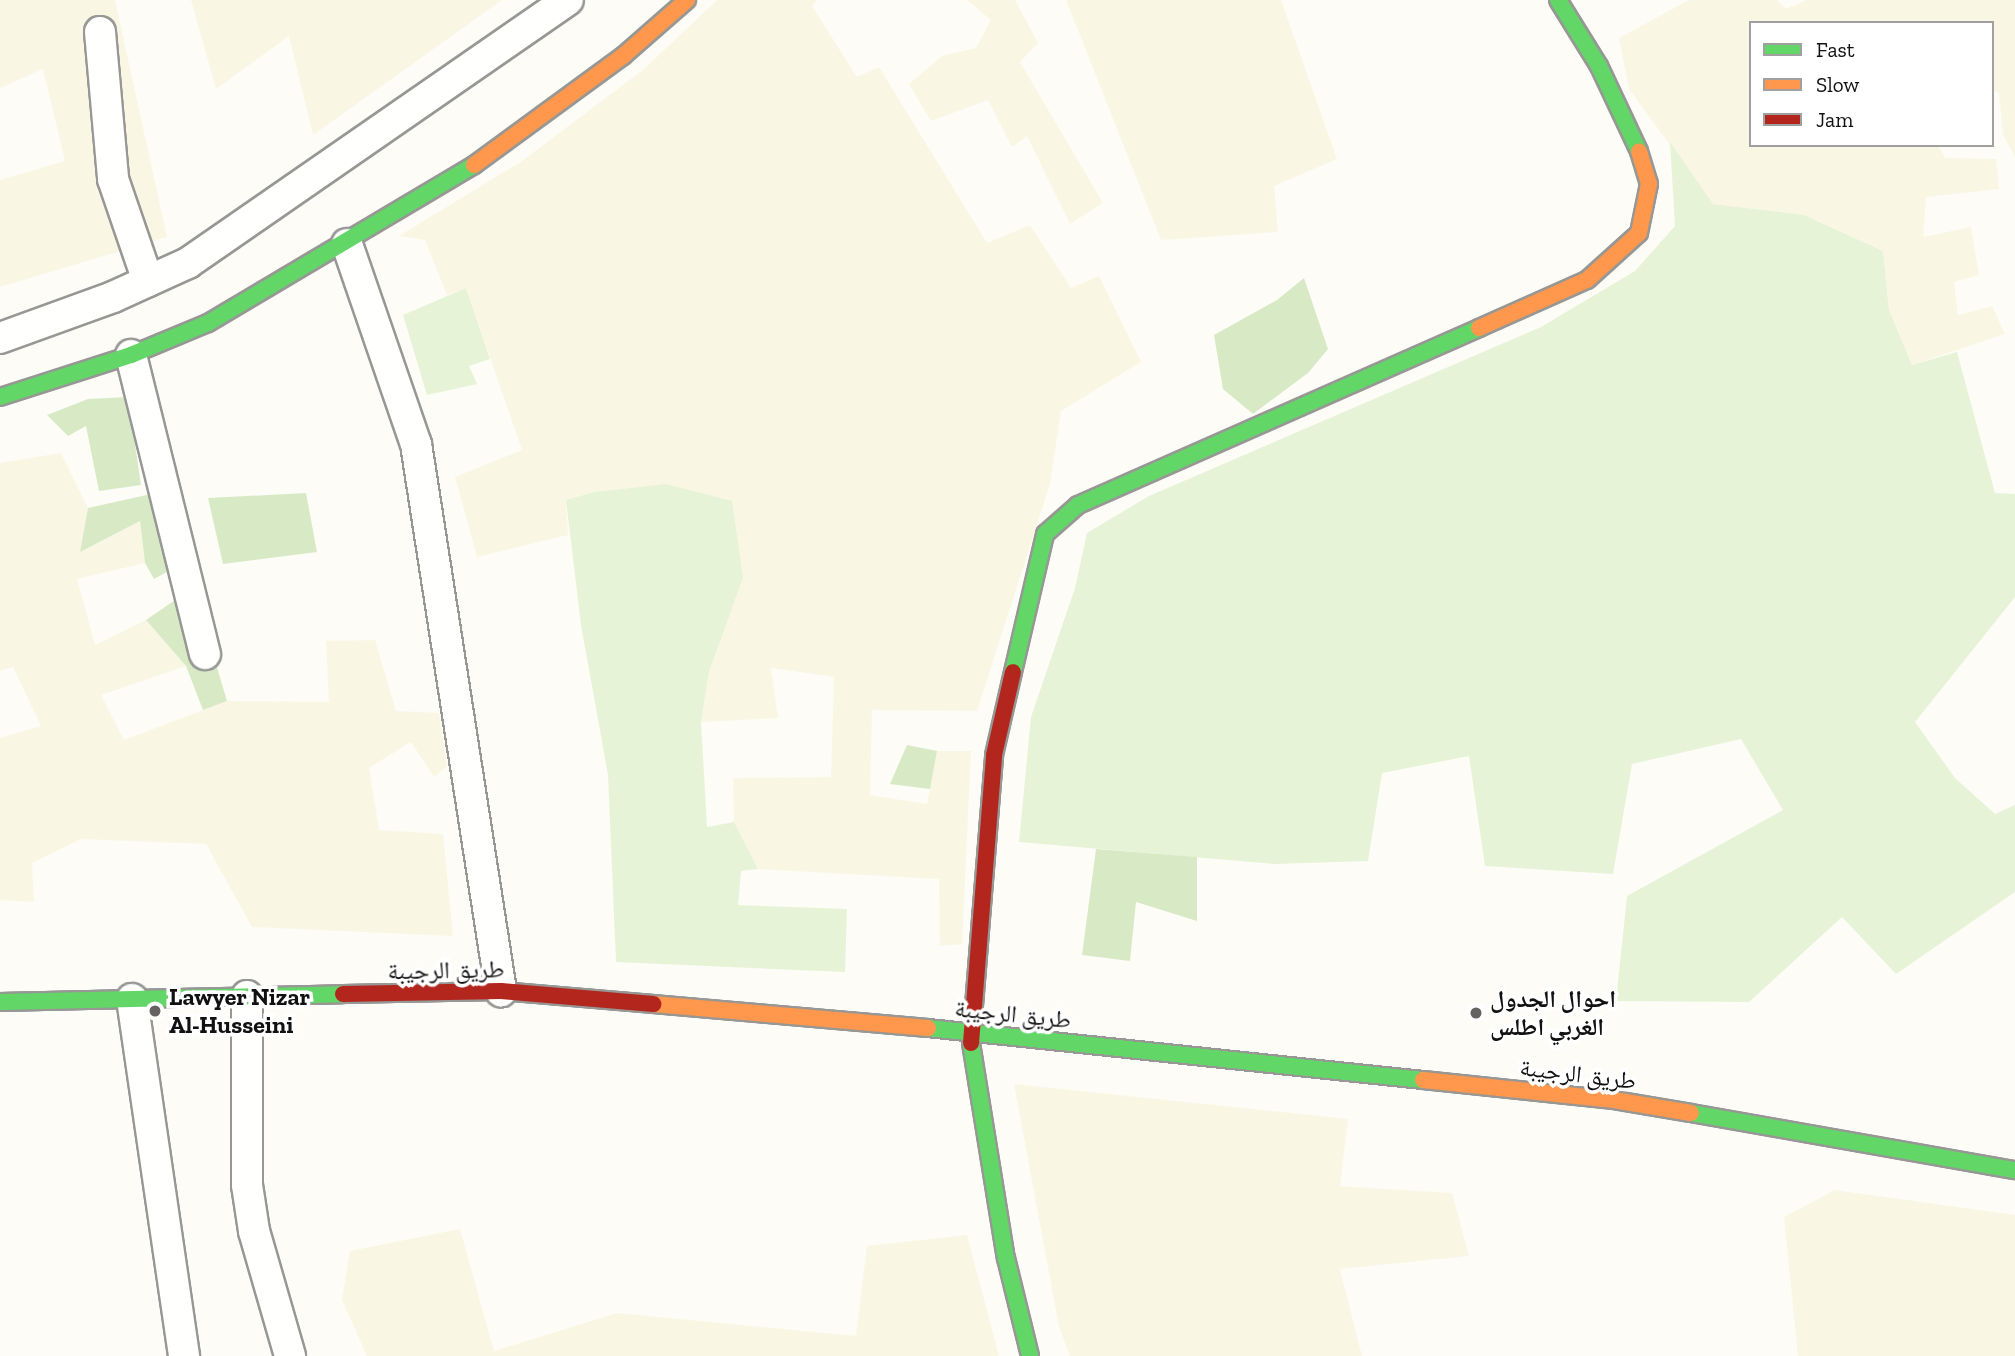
<!DOCTYPE html>
<meta charset="utf-8">
<style>
body{margin:0}
#map{position:relative;width:2015px;height:1356px;overflow:hidden;background:#fdfcf7;font-family:"Zilla Slab","Noto Naskh Arabic",serif}
div>[style]{position:absolute}
.farmland>*{inset:0;background:#f9f7e4}
.green>*{inset:0;background:#e7f3d7}
.forest>*{inset:0;background:#d8eac5}
.roads{filter:drop-shadow(2px 0 #979795) drop-shadow(-2px 0 #979795) drop-shadow(0 2px #979795) drop-shadow(0 -2px #979795)}
.street>*{height:30px;margin:-15px;padding:0 15px;transform-origin:15px;border-radius:15px;background:#fffffe}
.fast>*{height:16px;margin:-8px;padding:0 8px;transform-origin:8px;border-radius:8px;background:#63d668}
.slow>*{height:16px;margin:-8px;padding:0 8px;transform-origin:8px;border-radius:8px;background:#ff974d}
.jam>*{height:16px;margin:-8px;padding:0 8px;transform-origin:8px;border-radius:8px;background:#b3261e}
.dots>*{width:19px;height:19px;translate:-50% -50%;box-sizing:border-box;border:4px solid #fff;border-radius:50%}
span{translate:-50% -50%;white-space:nowrap;text-align:center;line-height:1.15;-webkit-text-stroke:7px #fff;paint-order:stroke}
.street-label{font-size:24px;color:#111}
.poi-label{font-size:24px;color:#111;font-weight:700}
.left{translate:0 -50%;text-align:left}
.legend{position:absolute;left:1749px;top:21px;width:245px;height:126px;box-sizing:border-box;background:#fff;border:2px solid #a0a0a0;margin:0;padding:9px 12px;list-style:none;font-size:21px;color:#111}
.legend li{display:flex;align-items:center;gap:14px;height:35px}
.legend b{width:35px;border:2px solid #a0a0a0}
</style>
<div id="map">
<div class="farmland">
<i style="clip-path:polygon(0 0,115px 0,167px 237px,0 287px,0 180px,65px 161px,43px 69px,0 88px)"></i>
<i style="clip-path:polygon(191px 0,502px 0,313px 135px,289px 36px,216px 89px)"></i>
<i style="clip-path:polygon(717px 0,817px 0,812px 6px,857px 77px,879px 67px,987px 243px,1030px 225px,1071px 288px,1099px 276px,1141px 362px,1061px 411px,1050px 484px,977px 711px,872px 710px,870px 795px,927px 804px,937px 751px,971px 751px,962px 944px,940px 946px,939px 879px,758px 869px,734px 822px,733px 778px,831px 777px,834px 677px,771px 668px,778px 718px,701px 722px,709px 672px,743px 578px,566px 500px,568px 535px,477px 557px,455px 477px,522px 450px,466px 288px,447px 295px,425px 240px,399px 236px,522px 161px,644px 69px)"></i>
<i style="clip-path:polygon(967px 0,1015px 0,1038px 43px,1020px 62px,1103px 203px,1070px 224px,1027px 136px,1012px 147px,988px 100px,931px 121px,909px 84px,942px 56px,976px 48px,991px 20px)"></i>
<i style="clip-path:polygon(1066px 0,1281px 0,1337px 159px,1274px 186px,1278px 232px,1161px 240px)"></i>
<i style="clip-path:polygon(1689px 0,1777px 0,1786px 9px,1807px 0,2015px 0,2015px 157px,2003px 135px,1999px 93px,1992px 91px,1992px 23px,1751px 23px,1751px 145px,1938px 145px,1945px 158px,1996px 159px,1999px 189px,1926px 197px,1923px 237px,1971px 227px,1979px 275px,1954px 282px,1958px 315px,1992px 306px,2005px 334px,1912px 365px,1889px 310px,1883px 251px,1804px 215px,1713px 204px,1629px 89px,1619px 38px)"></i>
<i style="clip-path:polygon(61px 453px,88px 508px,80px 552px,140px 521px,145px 563px,77px 579px,95px 645px,146px 620px,186px 666px,101px 695px,124px 740px,227px 701px,329px 702px,326px 641px,375px 640px,396px 711px,439px 713px,447px 766px,434px 777px,411px 742px,369px 768px,379px 830px,443px 834px,453px 936px,252px 927px,206px 844px,81px 839px,32px 863px,34px 902px,0 900px,0 738px,41px 726px,13px 667px,0 671px,0 463px)"></i>
<i style="clip-path:polygon(1014px 1084px,1348px 1119px,1340px 1186px,1452px 1193px,1469px 1256px,1340px 1269px,1362px 1356px,1070px 1356px,1059px 1327px)"></i>
<i style="clip-path:polygon(1835px 1190px,2015px 1215px,2015px 1356px,1798px 1356px,1784px 1217px)"></i>
<i style="clip-path:polygon(460px 1229px,494px 1351px,617px 1313px,856px 1336px,867px 1246px,967px 1235px,999px 1356px,367px 1356px,342px 1300px,350px 1251px)"></i>
</div>
<div class="green">
<i style="clip-path:polygon(1670px 142px,1713px 204px,1804px 215px,1883px 251px,1889px 310px,1912px 365px,1957px 352px,1995px 493px,2015px 494px,2015px 597px,1915px 722px,1955px 778px,1995px 814px,2015px 805px,2015px 892px,1896px 974px,1842px 917px,1749px 1002px,1616px 1001px,1627px 896px,1783px 810px,1741px 739px,1632px 764px,1613px 874px,1485px 866px,1469px 756px,1382px 773px,1368px 861px,1274px 864px,1019px 842px,1031px 717px,1075px 588px,1087px 533px,1149px 496px,1541px 327px,1635px 271px,1675px 226px)"></i>
<i style="clip-path:polygon(466px 288px,490px 359px,469px 366px,477px 384px,427px 395px,403px 315px)"></i>
<i style="clip-path:polygon(666px 484px,732px 501px,743px 578px,709px 672px,701px 722px,707px 827px,734px 822px,758px 869px,741px 871px,738px 905px,847px 909px,845px 972px,616px 962px,608px 775px,581px 625px,566px 500px,595px 492px)"></i>
</div>
<div class="forest">
<i style="clip-path:polygon(1304px 278px,1328px 349px,1308px 373px,1253px 414px,1223px 389px,1214px 335px,1277px 300px)"></i>
<i style="clip-path:polygon(128px 397px,141px 485px,99px 491px,86px 426px,68px 436px,47px 415px,88px 399px)"></i>
<i style="clip-path:polygon(178px 488px,198px 555px,154px 579px,145px 563px,140px 521px,80px 552px,88px 508px)"></i>
<i style="clip-path:polygon(306px 493px,317px 552px,223px 564px,208px 498px)"></i>
<i style="clip-path:polygon(181px 596px,216px 664px,227px 701px,203px 710px,186px 666px,146px 620px)"></i>
<i style="clip-path:polygon(907px 745px,937px 751px,930px 789px,890px 784px)"></i>
<i style="clip-path:polygon(1096px 849px,1197px 857px,1197px 921px,1136px 902px,1130px 961px,1082px 955px)"></i>
</div>
<div class="roads">
<div class="street">
<i style="left:100px;top:32px;width:148px;rotate:84.9deg"></i>
<i style="left:113px;top:179px;width:108px;rotate:71.1deg"></i>
<i style="left:347px;top:244px;width:212px;rotate:71deg"></i>
<i style="left:416px;top:444px;width:554px;rotate:81.17deg"></i>
<i style="left:0;top:338px;width:120px;rotate:-19.9deg"></i>
<i style="left:113px;top:297px;width:82px;rotate:-24.4deg"></i>
<i style="left:188px;top:263px;width:462px;rotate:-34.7deg"></i>
<i style="left:131px;top:355px;width:308px;rotate:76.1deg"></i>
<i style="left:247px;top:996px;width:189px;rotate:90deg"></i>
<i style="left:247px;top:1185px;width:47px;rotate:81.3deg"></i>
<i style="left:254px;top:1231px;width:130px;rotate:73.9deg"></i>
<i style="left:132px;top:999px;width:361px;rotate:81.7deg"></i>
</div>
<div class="fast">
<i style="left:1558px;top:0;width:78px;rotate:58.2deg"></i>
<i style="left:1599px;top:66px;width:94px;rotate:64.8deg"></i>
<i style="left:0;top:397px;width:138px;rotate:-17.8deg"></i>
<i style="left:131px;top:355px;width:83px;rotate:-22.6deg"></i>
<i style="left:208px;top:323px;width:309px;rotate:-30.7deg"></i>
<i style="left:1013px;top:672px;width:142px;rotate:-76.9deg"></i>
<i style="left:1045px;top:534px;width:44px;rotate:-41.3deg"></i>
<i style="left:1078px;top:505px;width:438px;rotate:-23.8deg"></i>
<i style="left:0;top:1002px;width:343px;rotate:-1.3deg"></i>
<i style="left:928px;top:1028px;width:498px;rotate:6deg"></i>
<i style="left:971px;top:1043px;width:218px;rotate:80.8deg"></i>
<i style="left:1006px;top:1258px;width:101px;rotate:76.2deg"></i>
<i style="left:1691px;top:1113px;width:329px;rotate:10deg"></i>
</div>
<div class="slow">
<i style="left:474px;top:165px;width:185px;rotate:-36.2deg"></i>
<i style="left:623px;top:56px;width:85px;rotate:-41.2deg"></i>
<i style="left:1479px;top:328px;width:118px;rotate:-24deg"></i>
<i style="left:1587px;top:280px;width:70px;rotate:-42.1deg"></i>
<i style="left:1639px;top:233px;width:50px;rotate:-78.5deg"></i>
<i style="left:1649px;top:184px;width:34px;rotate:-107deg"></i>
<i style="left:653px;top:1004px;width:276px;rotate:5deg"></i>
<i style="left:1423px;top:1080px;width:192px;rotate:6deg"></i>
<i style="left:1614px;top:1100px;width:78px;rotate:9.6deg"></i>
</div>
<div class="jam">
<i style="left:343px;top:994px;width:158px;rotate:-1.1deg"></i>
<i style="left:501px;top:991px;width:153px;rotate:4.9deg"></i>
<i style="left:971px;top:1043px;width:289px;rotate:-85.4deg"></i>
<i style="left:994px;top:755px;width:85px;rotate:-77.1deg"></i>
</div>
</div>
<div class="dots">
<i style="left:155px;top:1011px;background:#646362"></i>
<i style="left:1476px;top:1013px;background:#646362"></i>
</div>
<div class="street-label">
<span style="left:446px;top:970px;rotate:-1deg">طريق الرجيبة</span>
<span style="left:1013px;top:1014px;rotate:6deg">طريق الرجيبة</span>
<span style="left:1578px;top:1074px;rotate:7deg">طريق الرجيبة</span>
</div>
<div class="poi-label">
<span class="left" style="left:169px;top:1011px">Lawyer Nizar<br>Al-Husseini</span>
<span class="left" style="left:1490px;top:1013px">احوال الجدول<br>الغربي اطلس</span>
</div>
<ul class="legend">
<li><b style="height:9px;background:#63d668"></b>Fast</li>
<li><b style="height:9px;background:#ff974d"></b>Slow</li>
<li><b style="height:9px;background:#b3261e"></b>Jam</li>
</ul>
</div>
